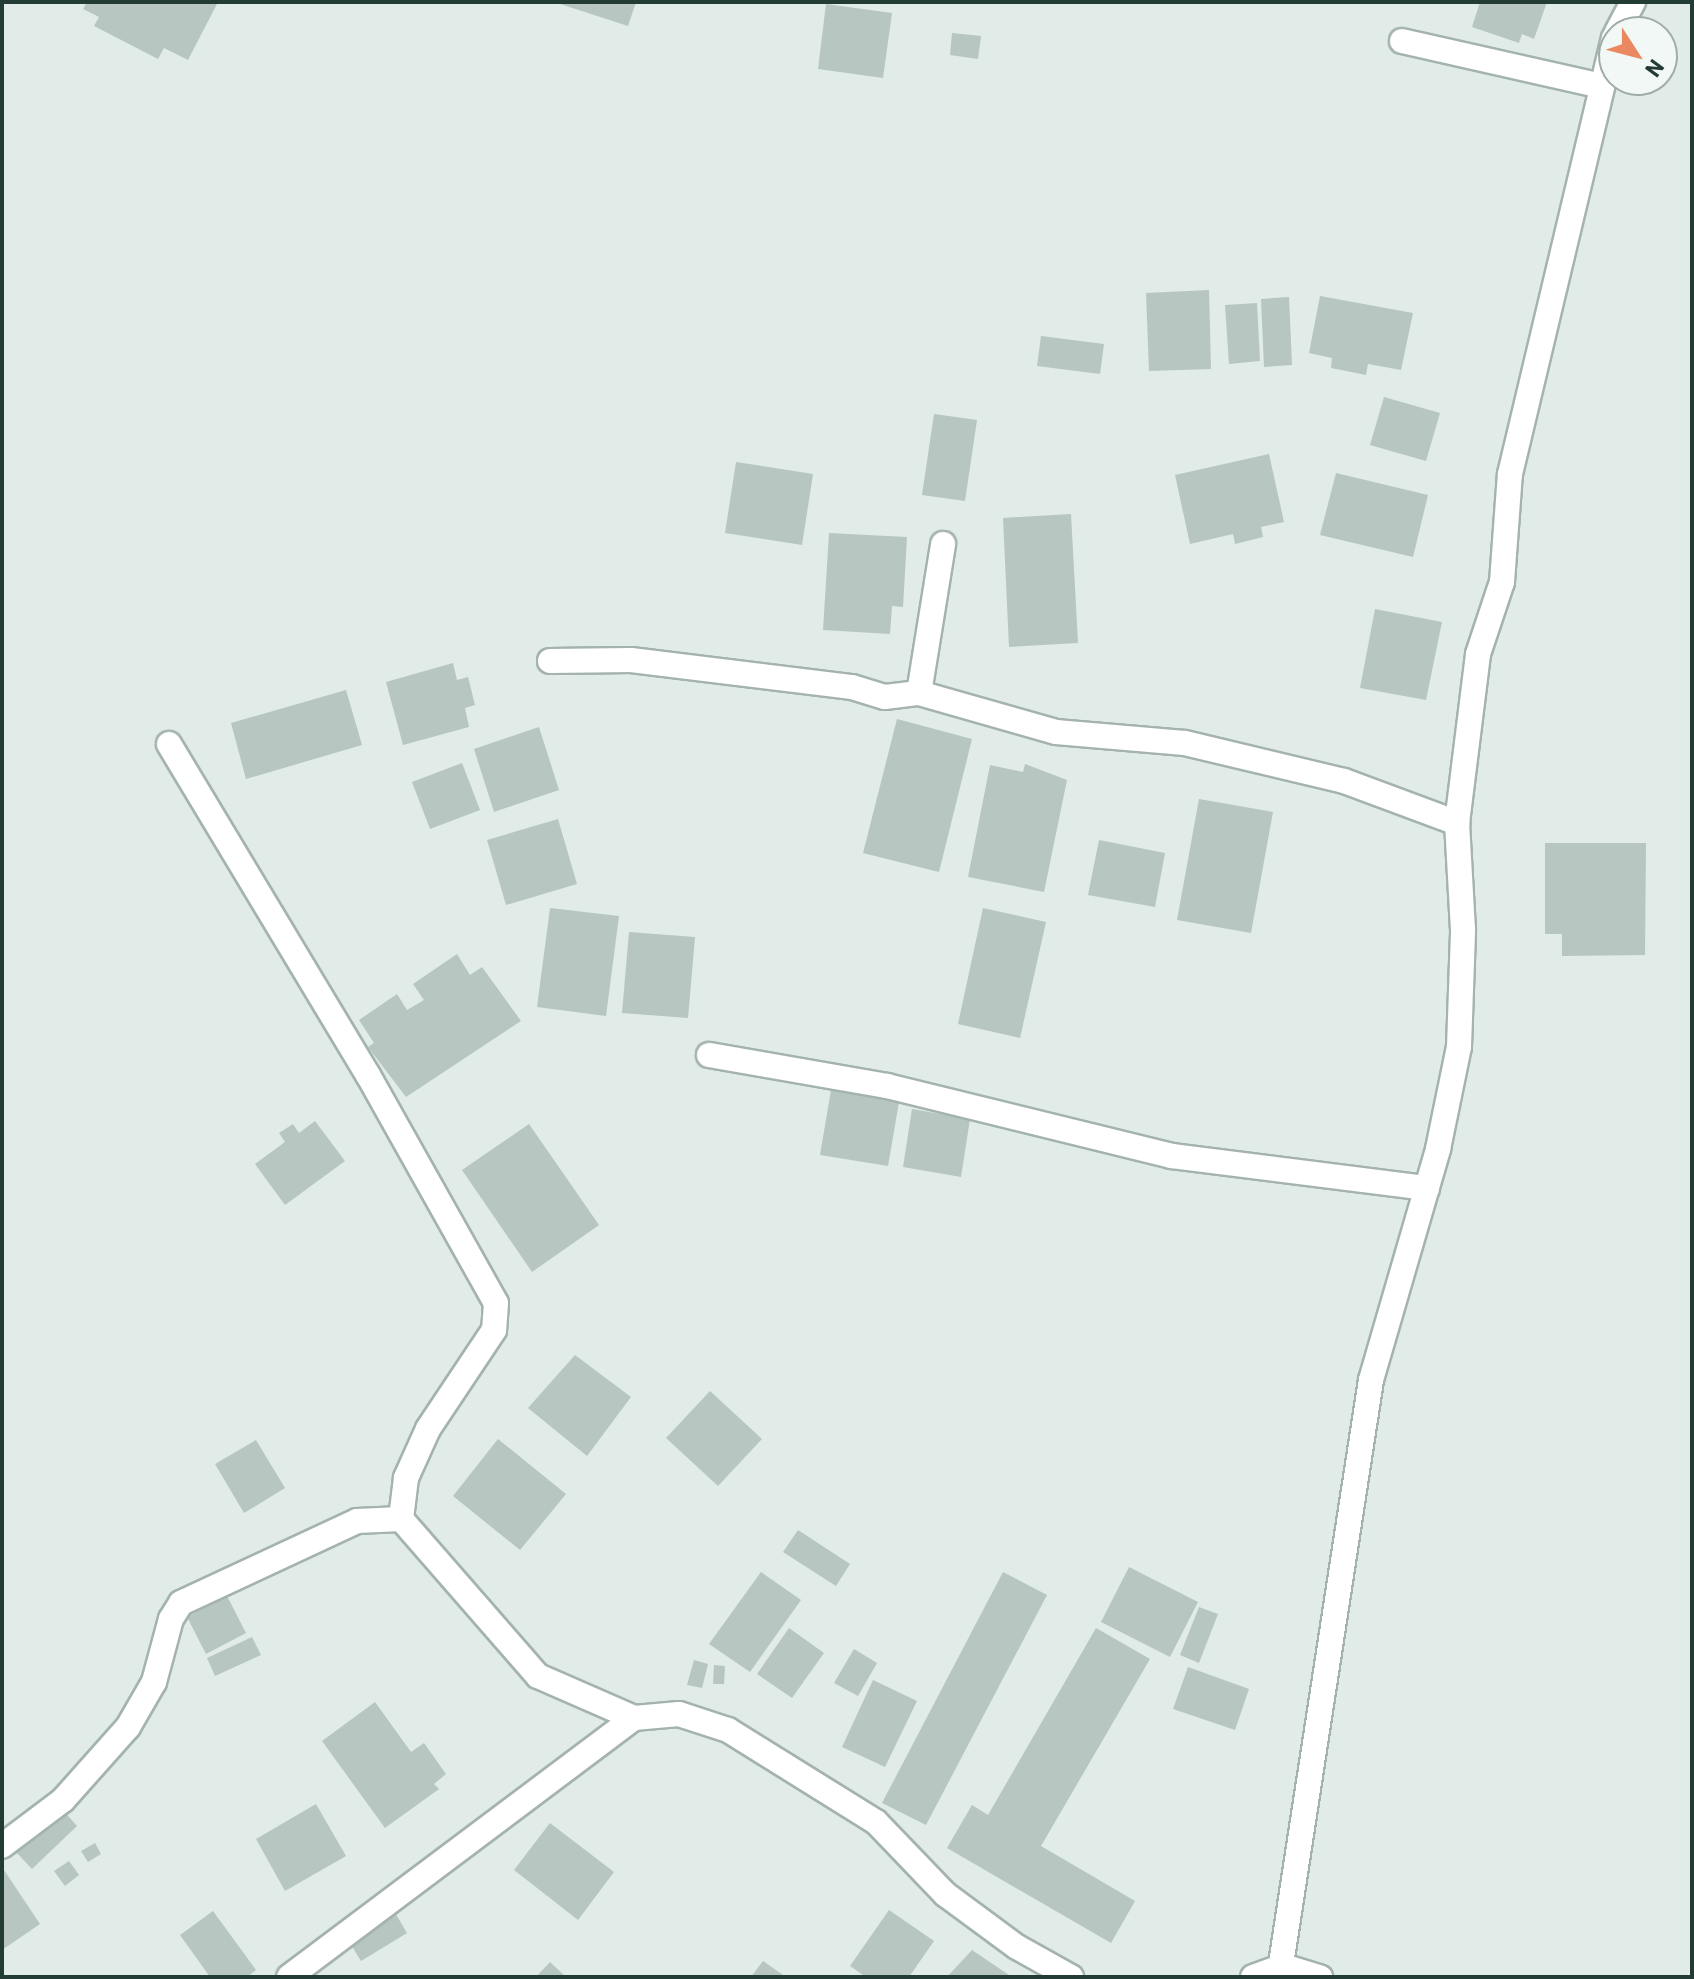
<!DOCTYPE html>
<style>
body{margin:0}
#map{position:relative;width:1694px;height:1979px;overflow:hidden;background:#e1ebe7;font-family:Barlow,sans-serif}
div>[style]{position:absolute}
.building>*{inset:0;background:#b7c6c0}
.roads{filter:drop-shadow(2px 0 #a4b3ae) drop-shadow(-2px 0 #a4b3ae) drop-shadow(0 2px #a4b3ae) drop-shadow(0 -2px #a4b3ae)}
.street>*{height:24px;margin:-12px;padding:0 12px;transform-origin:12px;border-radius:12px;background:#fff}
span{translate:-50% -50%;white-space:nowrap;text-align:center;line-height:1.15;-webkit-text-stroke:6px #f2f8f5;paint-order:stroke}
.frame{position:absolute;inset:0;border:4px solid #233b35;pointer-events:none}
.north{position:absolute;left:1598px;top:16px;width:80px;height:80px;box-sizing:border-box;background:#f2f8f5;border:2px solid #9faca8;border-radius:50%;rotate:126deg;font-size:22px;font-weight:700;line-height:32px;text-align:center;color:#233b35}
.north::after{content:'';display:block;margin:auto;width:28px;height:36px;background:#ea8960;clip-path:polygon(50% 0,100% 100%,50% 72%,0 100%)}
</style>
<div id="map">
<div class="building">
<i style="clip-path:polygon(87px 2px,218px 2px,188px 60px,164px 48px,158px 59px,94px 26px,99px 17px,83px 9px)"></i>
<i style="clip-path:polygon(554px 2px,636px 2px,628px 26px)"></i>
<i style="clip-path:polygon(1480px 2px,1547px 2px,1534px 39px,1522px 34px,1519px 43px,1472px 27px)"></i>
<i style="clip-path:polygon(826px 4px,892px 13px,883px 78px,818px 69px)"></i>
<i style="clip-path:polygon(952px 33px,981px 36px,978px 59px,950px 55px)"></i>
<i style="clip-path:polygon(1209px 290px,1211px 369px,1149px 371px,1146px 293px)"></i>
<i style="clip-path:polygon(1320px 296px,1413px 313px,1401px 370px,1368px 364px,1366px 375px,1331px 368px,1332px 358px,1309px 353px)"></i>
<i style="clip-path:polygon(1289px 297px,1292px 365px,1264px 367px,1261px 299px)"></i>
<i style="clip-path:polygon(1257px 303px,1260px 361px,1229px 364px,1225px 305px)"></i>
<i style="clip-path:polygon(1041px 336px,1104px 344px,1100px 374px,1037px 366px)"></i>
<i style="clip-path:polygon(1384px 397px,1440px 413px,1426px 461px,1370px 445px)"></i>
<i style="clip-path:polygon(934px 414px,977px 420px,965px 501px,922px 495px)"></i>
<i style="clip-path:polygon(1269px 454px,1284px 522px,1261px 527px,1263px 537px,1235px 544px,1233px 534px,1190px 544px,1175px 475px)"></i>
<i style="clip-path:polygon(736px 462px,813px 474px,802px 545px,725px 533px)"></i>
<i style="clip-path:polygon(1336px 473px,1428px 495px,1413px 557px,1320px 535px)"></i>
<i style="clip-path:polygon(1071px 514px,1078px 643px,1009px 647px,1003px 518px)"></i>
<i style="clip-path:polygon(829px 533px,907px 537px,903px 607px,892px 606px,890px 634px,823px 630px)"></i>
<i style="clip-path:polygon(1375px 609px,1442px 622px,1426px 700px,1360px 688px)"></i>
<i style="clip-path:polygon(453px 663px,457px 680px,468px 677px,475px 705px,465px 708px,469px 727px,403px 745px,386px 682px)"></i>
<i style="clip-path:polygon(346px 690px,362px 745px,246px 779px,231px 723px)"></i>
<i style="clip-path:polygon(897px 719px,972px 739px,939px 872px,863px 853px)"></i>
<i style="clip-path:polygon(539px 727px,559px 790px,494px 812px,474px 749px)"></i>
<i style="clip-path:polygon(462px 763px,480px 810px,430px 829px,412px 782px)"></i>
<i style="clip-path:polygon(1025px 764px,1067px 780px,1044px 892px,968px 877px,990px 765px,1023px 772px)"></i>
<i style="clip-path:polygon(1199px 799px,1273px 812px,1251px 933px,1177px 920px)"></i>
<i style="clip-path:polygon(558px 819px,577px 884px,506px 905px,487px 840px)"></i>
<i style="clip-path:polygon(1099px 840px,1165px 853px,1155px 907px,1088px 895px)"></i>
<i style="clip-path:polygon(1545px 843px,1646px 843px,1645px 955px,1562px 956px,1562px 934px,1545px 934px)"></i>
<i style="clip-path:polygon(550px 908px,619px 916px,606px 1016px,537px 1007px)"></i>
<i style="clip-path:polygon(983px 908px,1046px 922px,1020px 1038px,958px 1024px)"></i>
<i style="clip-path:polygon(629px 932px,695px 937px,688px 1018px,622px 1013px)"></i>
<i style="clip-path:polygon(457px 954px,470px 975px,482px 967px,521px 1021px,406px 1097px,368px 1047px,374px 1043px,359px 1020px,397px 994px,407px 1010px,424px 1000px,413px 984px)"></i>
<i style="clip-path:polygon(831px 1090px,899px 1102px,888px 1166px,820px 1155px)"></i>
<i style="clip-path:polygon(912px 1109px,970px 1119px,961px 1177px,903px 1167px)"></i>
<i style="clip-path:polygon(315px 1121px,345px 1161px,285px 1205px,255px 1164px,285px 1142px,279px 1133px,293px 1124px,299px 1133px)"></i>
<i style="clip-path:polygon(529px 1124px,599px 1225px,532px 1272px,462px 1170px)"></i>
<i style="clip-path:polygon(575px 1355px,631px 1397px,587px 1456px,528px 1408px)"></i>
<i style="clip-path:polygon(710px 1391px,762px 1439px,718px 1486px,666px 1438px)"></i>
<i style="clip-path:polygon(498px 1439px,566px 1494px,520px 1550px,453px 1496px)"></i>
<i style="clip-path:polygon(256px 1440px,285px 1488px,244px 1513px,215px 1464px)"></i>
<i style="clip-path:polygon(798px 1530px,850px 1564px,836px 1586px,783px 1552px)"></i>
<i style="clip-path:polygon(1129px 1567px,1198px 1602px,1170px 1657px,1101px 1622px)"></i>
<i style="clip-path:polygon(761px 1572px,801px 1600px,750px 1672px,709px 1644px)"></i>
<i style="clip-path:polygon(1003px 1572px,1047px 1595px,926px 1825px,882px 1803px)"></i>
<i style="clip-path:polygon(227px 1596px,246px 1633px,206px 1654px,187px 1617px)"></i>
<i style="clip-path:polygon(1199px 1607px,1218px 1614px,1199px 1663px,1180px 1655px)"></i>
<i style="clip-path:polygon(789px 1628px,824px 1653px,792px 1698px,757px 1674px)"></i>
<i style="clip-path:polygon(1096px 1628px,1150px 1659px,1041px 1846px,1135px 1901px,1111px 1943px,947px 1848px,972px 1805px,988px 1815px)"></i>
<i style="clip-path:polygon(252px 1637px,261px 1655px,215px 1676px,207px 1658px)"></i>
<i style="clip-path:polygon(854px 1649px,877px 1663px,858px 1696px,834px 1683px)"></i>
<i style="clip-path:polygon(694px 1660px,708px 1664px,702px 1688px,687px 1685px)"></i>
<i style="clip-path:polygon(714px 1665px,725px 1666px,724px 1684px,713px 1684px)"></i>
<i style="clip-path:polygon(1188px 1667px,1249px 1689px,1235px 1730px,1173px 1709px)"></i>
<i style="clip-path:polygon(873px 1680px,917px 1701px,885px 1767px,842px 1747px)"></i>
<i style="clip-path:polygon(375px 1702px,411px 1752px,424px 1743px,446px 1774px,434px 1784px,439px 1789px,385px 1828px,322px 1741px)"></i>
<i style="clip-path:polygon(316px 1804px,346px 1856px,285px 1891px,256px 1839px)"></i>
<i style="clip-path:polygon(62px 1809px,77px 1826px,32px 1869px,16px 1852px)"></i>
<i style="clip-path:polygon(550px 1823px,614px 1872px,578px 1920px,514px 1870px)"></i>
<i style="clip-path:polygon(95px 1843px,101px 1854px,88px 1862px,81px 1851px)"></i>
<i style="clip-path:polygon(69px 1861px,79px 1875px,65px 1886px,54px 1871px)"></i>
<i style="clip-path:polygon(2px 1867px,40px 1924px,2px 1950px)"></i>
<i style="clip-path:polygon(889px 1910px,934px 1941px,909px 1977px,866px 1977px,850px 1966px)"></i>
<i style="clip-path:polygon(213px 1911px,256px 1970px,247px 1977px,210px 1977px,180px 1935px)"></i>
<i style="clip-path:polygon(394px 1911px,407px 1933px,361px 1961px,348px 1940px)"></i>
<i style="clip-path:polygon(972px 1950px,1012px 1977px,947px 1977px)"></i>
<i style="clip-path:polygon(763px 1961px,786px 1977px,751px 1977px)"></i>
<i style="clip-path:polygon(550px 1962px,566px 1977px,536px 1977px)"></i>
</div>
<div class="roads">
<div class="street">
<i style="left:1617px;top:32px;width:34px;rotate:-62deg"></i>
<i style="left:1402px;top:41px;width:204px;rotate:12.7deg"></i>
<i style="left:550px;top:661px;width:81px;rotate:-0.7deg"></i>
<i style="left:631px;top:660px;width:223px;rotate:7deg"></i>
<i style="left:852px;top:687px;width:34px;rotate:17deg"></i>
<i style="left:885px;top:697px;width:34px;rotate:-7deg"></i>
<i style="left:919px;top:693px;width:142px;rotate:15.9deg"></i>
<i style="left:1056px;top:732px;width:129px;rotate:4.9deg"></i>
<i style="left:1185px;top:743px;width:163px;rotate:13.4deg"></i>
<i style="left:1344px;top:781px;width:121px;rotate:20.4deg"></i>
<i style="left:919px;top:693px;width:151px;rotate:-80.8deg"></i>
<i style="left:169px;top:744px;width:386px;rotate:59deg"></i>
<i style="left:368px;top:1075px;width:261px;rotate:60.7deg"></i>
<i style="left:496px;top:1303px;width:27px;rotate:94deg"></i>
<i style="left:494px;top:1330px;width:119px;rotate:123.7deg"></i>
<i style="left:428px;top:1429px;width:54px;rotate:114.2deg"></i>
<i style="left:406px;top:1478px;width:41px;rotate:97deg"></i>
<i style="left:401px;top:1519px;width:208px;rotate:48.9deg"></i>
<i style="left:538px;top:1676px;width:105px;rotate:23.6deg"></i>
<i style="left:634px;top:1718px;width:45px;rotate:-5.1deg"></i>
<i style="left:679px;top:1714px;width:52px;rotate:18.1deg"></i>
<i style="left:728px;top:1730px;width:174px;rotate:31.9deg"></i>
<i style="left:876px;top:1822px;width:100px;rotate:46.2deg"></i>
<i style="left:945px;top:1894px;width:89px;rotate:36.4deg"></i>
<i style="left:1017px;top:1947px;width:62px;rotate:29.1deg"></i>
<i style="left:709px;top:1055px;width:181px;rotate:9.9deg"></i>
<i style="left:887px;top:1086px;width:293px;rotate:13.8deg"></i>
<i style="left:1172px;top:1156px;width:257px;rotate:7.2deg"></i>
<i style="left:2px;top:1846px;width:76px;rotate:-37deg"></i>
<i style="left:63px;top:1800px;width:98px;rotate:-48.3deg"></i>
<i style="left:128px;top:1727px;width:52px;rotate:-60deg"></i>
<i style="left:154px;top:1682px;width:65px;rotate:-74.9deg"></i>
<i style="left:171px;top:1619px;width:19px;rotate:-58deg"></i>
<i style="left:181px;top:1603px;width:194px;rotate:-25deg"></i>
<i style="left:357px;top:1521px;width:44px;rotate:-2.6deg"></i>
<i style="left:289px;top:1977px;width:431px;rotate:-36.9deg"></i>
<i style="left:1253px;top:1977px;width:32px;rotate:-20deg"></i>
<i style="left:1283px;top:1966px;width:39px;rotate:17deg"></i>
<i style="left:1279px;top:1977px;width:604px;rotate:-81.24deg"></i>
<i style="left:1371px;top:1380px;width:241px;rotate:-73.8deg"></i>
<i style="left:1438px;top:1149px;width:104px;rotate:-78.4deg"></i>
<i style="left:1459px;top:1047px;width:117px;rotate:-88deg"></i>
<i style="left:1463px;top:930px;width:107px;rotate:-93.2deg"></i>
<i style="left:1457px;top:823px;width:170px;rotate:-82.9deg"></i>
<i style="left:1478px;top:654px;width:76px;rotate:-71.6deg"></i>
<i style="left:1502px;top:582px;width:108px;rotate:-85.8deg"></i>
<i style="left:1510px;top:474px;width:448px;rotate:-76.6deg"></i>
</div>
</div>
<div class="frame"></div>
<div class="north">N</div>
</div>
